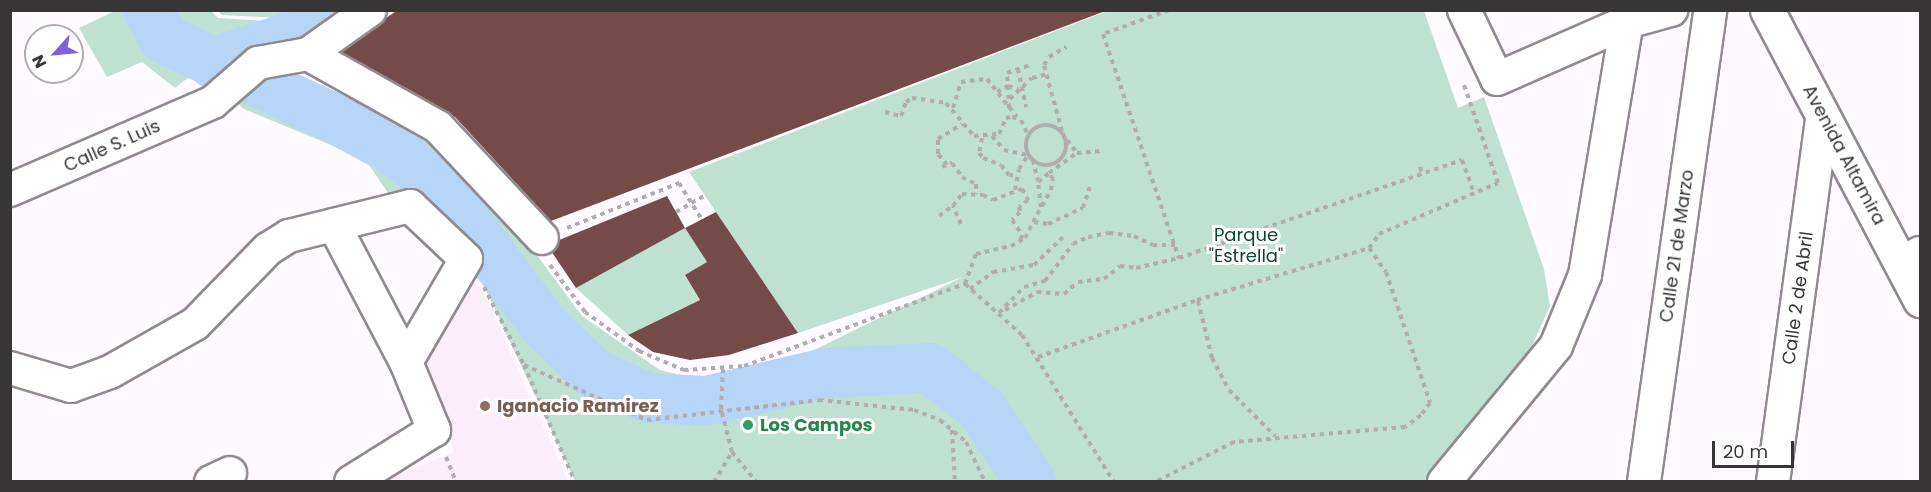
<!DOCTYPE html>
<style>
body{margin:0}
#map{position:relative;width:1931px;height:492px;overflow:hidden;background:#fffaff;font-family:Poppins,sans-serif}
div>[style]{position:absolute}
.built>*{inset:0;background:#fbedfa}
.green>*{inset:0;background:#bfe1d1}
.river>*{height:50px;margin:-25px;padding:0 25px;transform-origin:25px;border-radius:25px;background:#b6d5f7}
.building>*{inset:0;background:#754b4a}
.path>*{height:4px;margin-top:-2px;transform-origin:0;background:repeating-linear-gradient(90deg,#b0acb0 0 4.5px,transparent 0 9px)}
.path>.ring{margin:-2px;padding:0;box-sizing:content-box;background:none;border:4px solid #b0acb0;border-radius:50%}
.roads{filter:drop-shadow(2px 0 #918990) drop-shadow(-2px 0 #918990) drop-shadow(0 2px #918990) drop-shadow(0 -2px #918990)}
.street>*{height:32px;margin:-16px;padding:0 16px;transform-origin:16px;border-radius:16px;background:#fff}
.secondary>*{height:33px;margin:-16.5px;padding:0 16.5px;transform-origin:16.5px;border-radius:16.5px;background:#fff}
.dots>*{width:16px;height:16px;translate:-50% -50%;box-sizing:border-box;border:3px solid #fff;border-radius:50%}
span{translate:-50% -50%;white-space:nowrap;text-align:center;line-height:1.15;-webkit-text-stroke:6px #fff;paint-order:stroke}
.street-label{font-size:18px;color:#383537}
.park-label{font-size:18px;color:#0b4833}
.education-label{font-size:18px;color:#785e54;font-weight:700}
.left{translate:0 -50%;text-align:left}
.leisure-label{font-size:18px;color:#27864d;font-weight:700}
.frame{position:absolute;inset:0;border:12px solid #383537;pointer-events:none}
.north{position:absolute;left:24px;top:24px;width:60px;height:60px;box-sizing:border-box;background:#fff;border:2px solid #afaeaf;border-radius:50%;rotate:243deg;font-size:16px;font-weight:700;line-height:24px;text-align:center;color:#383537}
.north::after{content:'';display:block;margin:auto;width:21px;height:27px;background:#8061dc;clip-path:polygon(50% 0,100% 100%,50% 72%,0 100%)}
.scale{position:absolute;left:1712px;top:441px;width:82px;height:27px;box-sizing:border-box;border:3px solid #383537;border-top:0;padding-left:8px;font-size:18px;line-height:21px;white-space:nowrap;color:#383537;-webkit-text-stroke:4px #fff;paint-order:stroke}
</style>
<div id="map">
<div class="built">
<i style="clip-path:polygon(468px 272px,486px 298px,568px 481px,382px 481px,454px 452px,417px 359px)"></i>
</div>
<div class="green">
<i style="clip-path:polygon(115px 11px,211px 11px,218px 18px,283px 22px,303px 11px,323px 11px,302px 28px,215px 54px,424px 134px,533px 250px,582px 316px,660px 370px,693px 378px,747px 372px,812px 351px,963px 277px,798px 333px,689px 172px,1108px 11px,1424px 11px,1458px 108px,1484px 97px,1544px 269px,1550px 306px,1503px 411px,1444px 481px,575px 481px,485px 288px,499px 281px,458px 232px,388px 193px,365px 159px,244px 109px,199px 69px,175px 88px,142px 62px,107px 77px,79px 28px)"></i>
<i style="clip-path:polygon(218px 11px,295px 11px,281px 18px,222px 15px)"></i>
<i style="clip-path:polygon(685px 228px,707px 262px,685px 276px,700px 300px,628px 335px,576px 288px)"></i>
</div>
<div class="river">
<i style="left:148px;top:10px;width:33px;rotate:61deg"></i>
<i style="left:164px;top:39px;width:192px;rotate:25deg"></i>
<i style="left:338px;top:120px;width:65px;rotate:28.5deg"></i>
<i style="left:395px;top:151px;width:59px;rotate:38.8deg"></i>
<i style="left:441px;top:188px;width:170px;rotate:53.1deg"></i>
<i style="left:543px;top:324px;width:70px;rotate:44.4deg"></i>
<i style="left:593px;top:373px;width:60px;rotate:24.4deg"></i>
<i style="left:648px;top:398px;width:58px;rotate:3deg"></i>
<i style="left:706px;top:401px;width:122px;rotate:-13.2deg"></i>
<i style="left:825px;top:373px;width:105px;rotate:-2.7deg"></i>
<i style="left:930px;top:368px;width:65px;rotate:38.1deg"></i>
<i style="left:981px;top:408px;width:89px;rotate:56deg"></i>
<i style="left:212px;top:63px;width:98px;rotate:-18.4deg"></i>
<i style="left:305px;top:32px;width:34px;rotate:-40deg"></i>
</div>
<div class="building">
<i style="clip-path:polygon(398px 10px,1108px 10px,551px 221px,455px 117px,336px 51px)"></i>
<i style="clip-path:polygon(667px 196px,685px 228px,716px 212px,798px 333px,729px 355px,690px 360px,653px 352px,628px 335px,700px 300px,685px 275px,707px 262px,685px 228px,576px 288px,547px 245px)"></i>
</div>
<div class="path">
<i style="left:1169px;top:10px;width:70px;rotate:160deg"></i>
<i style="left:1103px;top:34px;width:237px;rotate:71.3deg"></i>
<i style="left:1179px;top:258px;width:299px;rotate:-19.1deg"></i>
<i style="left:1462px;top:160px;width:35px;rotate:70deg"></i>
<i style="left:1018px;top:69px;width:39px;rotate:78deg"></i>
<i style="left:997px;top:92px;width:13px;rotate:-29deg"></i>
<i style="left:1008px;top:86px;width:10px;rotate:17deg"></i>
<i style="left:1010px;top:99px;width:30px;rotate:-44deg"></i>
<i style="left:1032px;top:78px;width:16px;rotate:-14deg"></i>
<i style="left:953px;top:108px;width:27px;rotate:-73deg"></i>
<i style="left:961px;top:82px;width:26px;rotate:-7deg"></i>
<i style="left:987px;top:79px;width:48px;rotate:51.7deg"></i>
<i style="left:1009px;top:108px;width:35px;rotate:-93deg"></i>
<i style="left:1007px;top:73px;width:24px;rotate:-19deg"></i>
<i style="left:885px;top:112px;width:16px;rotate:14deg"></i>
<i style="left:901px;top:116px;width:15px;rotate:-70deg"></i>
<i style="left:906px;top:102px;width:7px;rotate:-34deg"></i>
<i style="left:912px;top:98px;width:34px;rotate:8deg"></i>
<i style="left:946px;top:103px;width:43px;rotate:49.7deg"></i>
<i style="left:974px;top:136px;width:25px;rotate:-5deg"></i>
<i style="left:999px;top:134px;width:17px;rotate:-66deg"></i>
<i style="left:1006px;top:118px;width:6px;rotate:-9deg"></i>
<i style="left:1012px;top:117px;width:9px;rotate:18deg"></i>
<i style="left:1021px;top:120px;width:17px;rotate:65deg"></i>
<i class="ring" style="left:1026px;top:125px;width:36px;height:36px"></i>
<i style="left:1062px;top:131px;width:68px;rotate:-105.3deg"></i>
<i style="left:1044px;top:65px;width:9px;rotate:-58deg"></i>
<i style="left:1049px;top:57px;width:20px;rotate:-30deg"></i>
<i style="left:992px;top:136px;width:18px;rotate:49deg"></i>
<i style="left:1004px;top:150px;width:25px;rotate:12deg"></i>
<i style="left:982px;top:138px;width:15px;rotate:101deg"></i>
<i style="left:979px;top:153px;width:6px;rotate:51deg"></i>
<i style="left:983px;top:158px;width:19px;rotate:21deg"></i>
<i style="left:1001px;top:165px;width:13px;rotate:51deg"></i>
<i style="left:1009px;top:175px;width:8px"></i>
<i style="left:1067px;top:140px;width:16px;rotate:52deg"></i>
<i style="left:1033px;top:160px;width:22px;rotate:77deg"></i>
<i style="left:947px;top:165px;width:14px;rotate:-129deg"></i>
<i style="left:938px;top:154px;width:15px;rotate:-90deg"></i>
<i style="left:938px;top:139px;width:28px;rotate:-32deg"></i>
<i style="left:942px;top:167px;width:11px;rotate:-22deg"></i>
<i style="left:952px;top:163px;width:17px;rotate:54deg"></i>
<i style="left:962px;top:177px;width:16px;rotate:27deg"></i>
<i style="left:976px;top:184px;width:10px;rotate:90deg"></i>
<i style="left:1420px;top:167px;width:7px;rotate:74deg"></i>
<i style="left:1015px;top:190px;width:21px;rotate:-79deg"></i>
<i style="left:1019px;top:169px;width:17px;rotate:-57deg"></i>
<i style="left:1042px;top:206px;width:18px;rotate:-61deg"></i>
<i style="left:1051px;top:190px;width:11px;rotate:-80deg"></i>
<i style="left:1053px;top:179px;width:7px;rotate:-124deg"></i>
<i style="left:1049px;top:173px;width:34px;rotate:-36deg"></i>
<i style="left:1077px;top:153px;width:24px;rotate:-5deg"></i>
<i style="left:676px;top:212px;width:34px;rotate:-30deg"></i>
<i style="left:939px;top:216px;width:17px;rotate:-36deg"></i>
<i style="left:1034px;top:222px;width:14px;rotate:8deg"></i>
<i style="left:1048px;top:224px;width:38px;rotate:-25deg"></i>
<i style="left:1083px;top:208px;width:22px;rotate:-72deg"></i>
<i style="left:961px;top:224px;width:20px;rotate:-114deg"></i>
<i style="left:953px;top:206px;width:15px;rotate:-53deg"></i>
<i style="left:962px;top:194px;width:21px;rotate:3deg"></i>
<i style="left:983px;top:195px;width:11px;rotate:27deg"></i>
<i style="left:993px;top:200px;width:31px;rotate:-21deg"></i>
<i style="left:1022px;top:189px;width:13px;rotate:61deg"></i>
<i style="left:1028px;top:200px;width:11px;rotate:142deg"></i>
<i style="left:1019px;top:207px;width:5px;rotate:79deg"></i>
<i style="left:1020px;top:212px;width:11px;rotate:135deg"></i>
<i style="left:1012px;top:220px;width:18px;rotate:56deg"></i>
<i style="left:1022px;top:235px;width:7px;rotate:106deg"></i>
<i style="left:567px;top:228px;width:121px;rotate:-21.9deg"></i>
<i style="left:679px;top:183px;width:44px;rotate:58.1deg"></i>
<i style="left:1369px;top:248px;width:17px;rotate:-54deg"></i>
<i style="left:1379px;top:234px;width:129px;rotate:-23.2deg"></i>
<i style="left:1498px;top:183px;width:104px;rotate:-109.1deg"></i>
<i style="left:550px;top:265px;width:59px;rotate:53.3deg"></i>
<i style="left:585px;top:312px;width:67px;rotate:35.8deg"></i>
<i style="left:639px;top:351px;width:49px;rotate:22.9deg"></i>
<i style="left:684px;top:370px;width:60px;rotate:-3.8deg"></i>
<i style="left:744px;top:366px;width:236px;rotate:-20.4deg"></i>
<i style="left:965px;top:284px;width:32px;rotate:-70deg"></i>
<i style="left:976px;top:254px;width:36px;rotate:-13deg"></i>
<i style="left:1011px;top:246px;width:16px;rotate:-30deg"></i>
<i style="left:1025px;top:238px;width:35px;rotate:-63deg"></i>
<i style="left:1041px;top:207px;width:25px;rotate:-97deg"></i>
<i style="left:1038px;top:182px;width:14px;rotate:-39deg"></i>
<i style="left:965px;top:284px;width:76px;rotate:41.8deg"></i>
<i style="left:1022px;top:335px;width:173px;rotate:58deg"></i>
<i style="left:484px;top:287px;width:88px;rotate:62.9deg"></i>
<i style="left:524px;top:365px;width:128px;rotate:66.4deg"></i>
<i style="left:970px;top:289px;width:29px;rotate:-36deg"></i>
<i style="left:993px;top:272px;width:42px;rotate:-9.7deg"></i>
<i style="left:1034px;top:265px;width:40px;rotate:-44deg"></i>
<i style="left:1198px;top:301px;width:59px;rotate:76.2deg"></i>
<i style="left:1212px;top:358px;width:36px;rotate:62deg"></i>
<i style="left:1229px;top:390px;width:65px;rotate:45deg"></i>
<i style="left:1005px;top:310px;width:37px;rotate:-29deg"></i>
<i style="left:1037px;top:292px;width:27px;rotate:4deg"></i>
<i style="left:1064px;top:294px;width:18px;rotate:-41deg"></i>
<i style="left:1078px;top:282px;width:26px;rotate:-7deg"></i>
<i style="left:1104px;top:279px;width:21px;rotate:-39deg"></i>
<i style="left:1120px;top:266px;width:16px;rotate:7deg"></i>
<i style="left:1136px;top:268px;width:44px;rotate:-13.1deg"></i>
<i style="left:999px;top:313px;width:36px;rotate:-46deg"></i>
<i style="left:1024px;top:287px;width:22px;rotate:-16deg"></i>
<i style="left:1045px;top:281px;width:46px;rotate:-52.9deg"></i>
<i style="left:1073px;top:244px;width:17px;rotate:-25deg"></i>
<i style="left:1088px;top:237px;width:21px;rotate:-11deg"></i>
<i style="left:1109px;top:233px;width:25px;rotate:7deg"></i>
<i style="left:1134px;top:236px;width:21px;rotate:25deg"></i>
<i style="left:1153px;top:245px;width:22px"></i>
<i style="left:1038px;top:357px;width:169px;rotate:-19.7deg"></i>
<i style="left:1197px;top:300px;width:180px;rotate:-16.8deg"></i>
<i style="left:1369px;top:248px;width:29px;rotate:55deg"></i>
<i style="left:1386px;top:272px;width:138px;rotate:71.4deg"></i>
<i style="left:1430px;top:403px;width:15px;rotate:127deg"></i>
<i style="left:1421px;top:415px;width:20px;rotate:143deg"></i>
<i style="left:1405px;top:427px;width:172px;rotate:175deg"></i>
<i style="left:1234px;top:442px;width:89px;rotate:153.1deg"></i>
<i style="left:524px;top:365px;width:135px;rotate:24.1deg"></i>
<i style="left:647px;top:420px;width:173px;rotate:-6.6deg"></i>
<i style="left:819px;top:400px;width:96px;rotate:6deg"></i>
<i style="left:914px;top:410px;width:28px;rotate:21deg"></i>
<i style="left:940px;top:420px;width:34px;rotate:40deg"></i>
<i style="left:966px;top:442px;width:44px;rotate:64.6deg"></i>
<i style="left:952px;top:430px;width:52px;rotate:86.7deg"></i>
<i style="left:732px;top:452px;width:38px;rotate:51deg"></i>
<i style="left:446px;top:457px;width:27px;rotate:68deg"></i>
<i style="left:714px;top:482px;width:35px;rotate:-59deg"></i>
<i style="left:732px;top:452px;width:44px;rotate:-104.3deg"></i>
<i style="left:721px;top:409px;width:40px;rotate:-87.1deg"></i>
</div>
<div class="roads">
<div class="street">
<i style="left:1464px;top:10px;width:76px;rotate:64.4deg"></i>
<i style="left:1497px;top:79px;width:142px;rotate:-23.7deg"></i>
<i style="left:1627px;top:22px;width:46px;rotate:-15.3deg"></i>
<i style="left:308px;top:54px;width:76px;rotate:-35.4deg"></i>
<i style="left:10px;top:190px;width:221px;rotate:-23.4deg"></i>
<i style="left:213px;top:102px;width:60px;rotate:-40.9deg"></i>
<i style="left:258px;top:63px;width:51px;rotate:-10.2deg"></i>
<i style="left:308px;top:54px;width:149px;rotate:29.3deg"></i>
<i style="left:438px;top:127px;width:152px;rotate:46.9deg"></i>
<i style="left:334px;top:225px;width:155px;rotate:62.3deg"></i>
<i style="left:1901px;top:263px;width:21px;rotate:-28deg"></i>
<i style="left:10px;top:368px;width:64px;rotate:16.4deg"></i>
<i style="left:71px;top:386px;width:41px;rotate:-19.7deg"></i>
<i style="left:110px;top:372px;width:98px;rotate:-29.5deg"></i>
<i style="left:195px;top:324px;width:105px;rotate:-45.8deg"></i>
<i style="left:268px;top:249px;width:25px;rotate:-32deg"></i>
<i style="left:289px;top:236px;width:125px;rotate:-13.9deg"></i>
<i style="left:410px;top:206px;width:77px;rotate:43.4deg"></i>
<i style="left:466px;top:259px;width:119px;rotate:120.2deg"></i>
<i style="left:406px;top:362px;width:74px;rotate:67.6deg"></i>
<i style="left:434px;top:430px;width:98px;rotate:147.9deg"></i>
<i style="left:211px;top:482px;width:21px;rotate:-25deg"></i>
<i style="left:1444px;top:482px;width:176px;rotate:-50.5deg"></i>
<i style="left:1556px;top:346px;width:77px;rotate:-67.8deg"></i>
<i style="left:1585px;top:275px;width:256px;rotate:-80.6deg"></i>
<i style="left:1644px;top:482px;width:477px;rotate:-82deg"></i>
<i style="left:1773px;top:482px;width:371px;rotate:-82.3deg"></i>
</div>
<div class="secondary">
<i style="left:1767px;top:10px;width:328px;rotate:62.2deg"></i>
</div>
</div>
<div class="dots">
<i style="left:485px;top:406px;background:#8d6e63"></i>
<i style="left:748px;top:425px;background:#2e9e5b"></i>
</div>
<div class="street-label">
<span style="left:112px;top:146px;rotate:-24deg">Calle S. Luis</span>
<span style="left:1844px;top:155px;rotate:62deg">Avenida Altamira</span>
<span style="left:1677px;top:246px;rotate:-82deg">Calle 21 de Marzo</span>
<span style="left:1798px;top:298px;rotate:-82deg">Calle 2 de Abril</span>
</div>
<div class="park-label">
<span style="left:1246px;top:246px">Parque<br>"Estrella"</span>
</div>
<div class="education-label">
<span class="left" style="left:497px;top:406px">Iganacio Ramirez</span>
</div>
<div class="leisure-label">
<span class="left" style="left:760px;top:425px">Los Campos</span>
</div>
<div class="frame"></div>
<div class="north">N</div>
<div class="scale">20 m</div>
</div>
